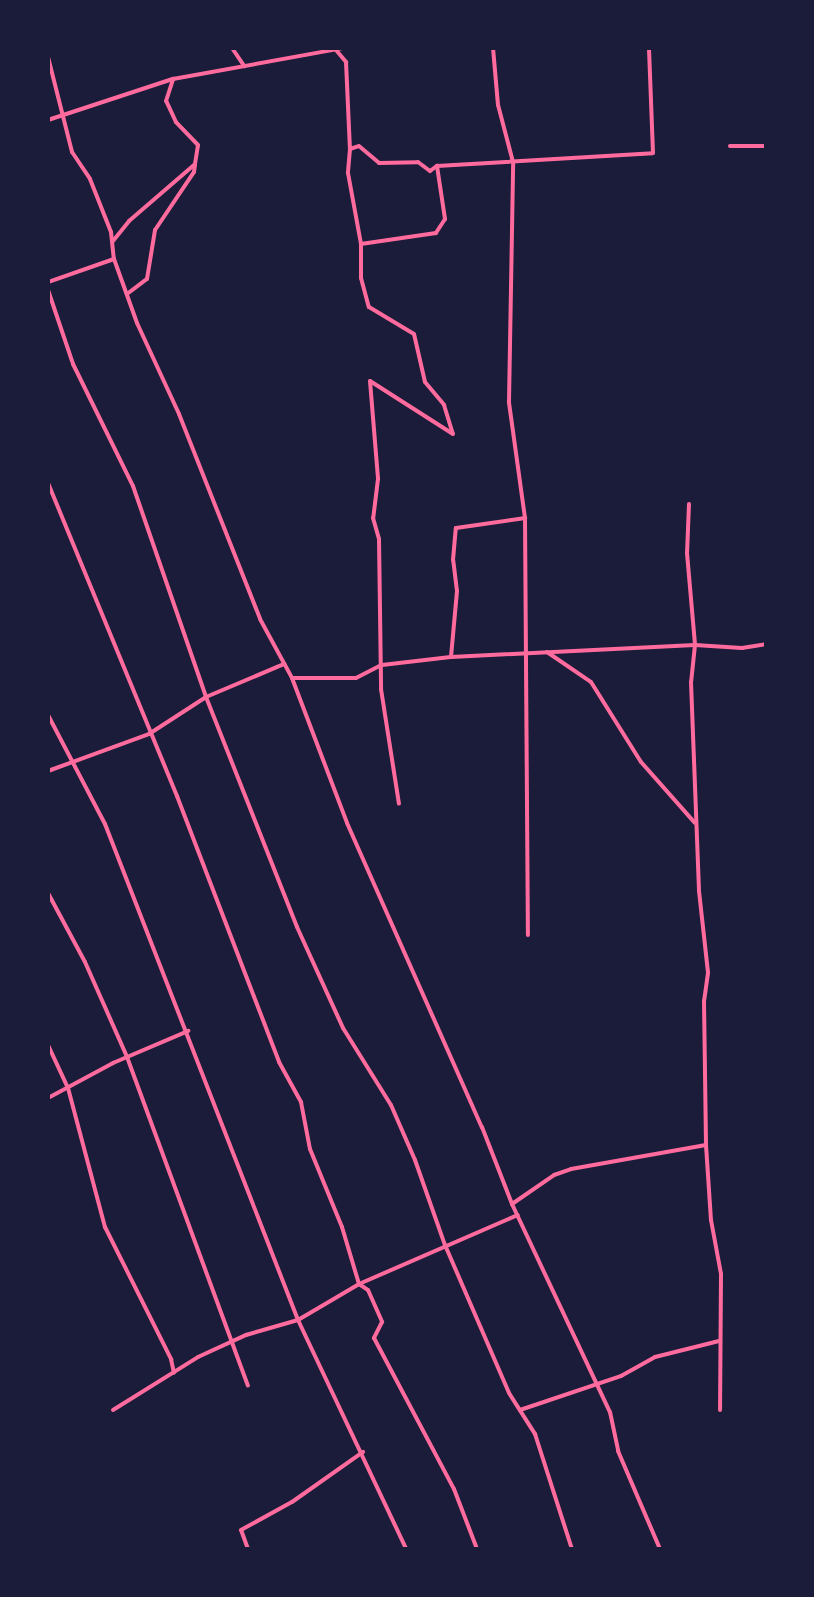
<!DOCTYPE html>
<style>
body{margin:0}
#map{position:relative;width:814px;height:1597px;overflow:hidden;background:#1b1b3a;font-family:"Varela Round",sans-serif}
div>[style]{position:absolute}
.minor>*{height:4px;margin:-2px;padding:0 2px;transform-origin:2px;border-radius:2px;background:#ff6b9d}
span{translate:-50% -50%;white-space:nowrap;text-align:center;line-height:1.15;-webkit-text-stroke:4.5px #1b1b3a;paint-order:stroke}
.frame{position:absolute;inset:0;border:50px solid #1b1b3a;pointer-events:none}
</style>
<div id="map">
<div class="minor">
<i style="left:232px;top:48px;width:22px;rotate:56deg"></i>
<i style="left:336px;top:50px;width:16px;rotate:50deg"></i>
<i style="left:346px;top:62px;width:87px;rotate:87.4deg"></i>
<i style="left:350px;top:149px;width:9px;rotate:-18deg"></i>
<i style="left:359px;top:146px;width:26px;rotate:40deg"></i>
<i style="left:379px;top:163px;width:39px;rotate:-1deg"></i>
<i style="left:418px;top:162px;width:15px;rotate:37deg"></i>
<i style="left:430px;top:171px;width:9px;rotate:-36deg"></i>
<i style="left:437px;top:166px;width:54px;rotate:81.4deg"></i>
<i style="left:445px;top:219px;width:17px;rotate:123deg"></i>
<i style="left:436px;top:233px;width:76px;rotate:171.7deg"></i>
<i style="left:361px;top:244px;width:34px;rotate:90deg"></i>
<i style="left:361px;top:278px;width:30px;rotate:75deg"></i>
<i style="left:369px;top:307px;width:52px;rotate:31deg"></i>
<i style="left:414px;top:334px;width:49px;rotate:77.1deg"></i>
<i style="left:425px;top:382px;width:30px;rotate:50deg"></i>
<i style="left:444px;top:405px;width:30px;rotate:73deg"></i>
<i style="left:453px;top:434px;width:98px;rotate:-147.4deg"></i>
<i style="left:370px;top:381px;width:98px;rotate:85.3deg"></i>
<i style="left:378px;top:479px;width:39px;rotate:97deg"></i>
<i style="left:373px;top:518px;width:22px;rotate:74deg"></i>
<i style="left:379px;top:539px;width:150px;rotate:89.2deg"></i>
<i style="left:381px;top:689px;width:116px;rotate:81.1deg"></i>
<i style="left:48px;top:57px;width:98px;rotate:75.8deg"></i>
<i style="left:72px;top:152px;width:32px;rotate:56deg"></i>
<i style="left:90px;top:179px;width:57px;rotate:68.4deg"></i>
<i style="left:111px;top:232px;width:27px;rotate:84deg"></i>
<i style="left:114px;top:259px;width:70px;rotate:160.8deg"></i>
<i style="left:48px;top:120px;width:132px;rotate:-18.2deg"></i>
<i style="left:173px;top:79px;width:174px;rotate:-10.3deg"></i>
<i style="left:730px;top:146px;width:36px"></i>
<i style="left:350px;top:149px;width:24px;rotate:95deg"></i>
<i style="left:348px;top:173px;width:72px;rotate:79.6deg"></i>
<i style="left:437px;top:166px;width:216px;rotate:-3.4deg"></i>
<i style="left:653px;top:153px;width:105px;rotate:-92.2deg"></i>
<i style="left:113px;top:241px;width:26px;rotate:-51deg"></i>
<i style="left:129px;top:221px;width:87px;rotate:-40.8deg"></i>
<i style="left:195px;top:164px;width:19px;rotate:-81deg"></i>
<i style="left:198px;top:145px;width:32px;rotate:-134deg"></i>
<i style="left:176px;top:122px;width:23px;rotate:-115deg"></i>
<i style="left:166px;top:101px;width:23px;rotate:-72deg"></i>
<i style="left:114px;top:259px;width:68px;rotate:70.2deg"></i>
<i style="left:137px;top:323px;width:100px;rotate:65.2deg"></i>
<i style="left:179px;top:414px;width:220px;rotate:68.4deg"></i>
<i style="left:260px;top:619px;width:67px;rotate:61.5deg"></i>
<i style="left:292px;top:678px;width:155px;rotate:69.2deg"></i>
<i style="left:347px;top:823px;width:333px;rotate:66.1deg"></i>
<i style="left:482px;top:1127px;width:83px;rotate:68.7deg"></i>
<i style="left:512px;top:1204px;width:230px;rotate:64.8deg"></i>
<i style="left:610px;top:1412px;width:40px;rotate:78deg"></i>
<i style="left:618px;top:1451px;width:107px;rotate:66.8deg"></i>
<i style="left:48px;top:290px;width:78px;rotate:71.3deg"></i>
<i style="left:73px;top:364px;width:136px;rotate:63.8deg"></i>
<i style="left:133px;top:486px;width:223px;rotate:70.9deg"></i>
<i style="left:206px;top:697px;width:247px;rotate:68.4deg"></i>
<i style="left:297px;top:927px;width:111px;rotate:65.5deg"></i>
<i style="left:343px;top:1028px;width:91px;rotate:58.1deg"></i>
<i style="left:391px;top:1105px;width:60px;rotate:66.4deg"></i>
<i style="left:415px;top:1160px;width:90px;rotate:70.6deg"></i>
<i style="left:445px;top:1245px;width:161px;rotate:66.6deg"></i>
<i style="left:509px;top:1393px;width:49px;rotate:57.6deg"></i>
<i style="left:535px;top:1434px;width:121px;rotate:72.2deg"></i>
<i style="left:127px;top:294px;width:25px;rotate:-37deg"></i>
<i style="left:147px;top:279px;width:50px;rotate:-80.7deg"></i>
<i style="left:155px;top:230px;width:70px;rotate:-56.1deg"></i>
<i style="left:194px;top:172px;width:7px;rotate:-82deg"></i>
<i style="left:48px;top:483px;width:339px;rotate:67.6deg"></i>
<i style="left:177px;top:796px;width:285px;rotate:69deg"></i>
<i style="left:279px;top:1062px;width:46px;rotate:61.2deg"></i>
<i style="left:301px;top:1102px;width:48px;rotate:79.2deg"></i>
<i style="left:310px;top:1149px;width:84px;rotate:67.7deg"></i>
<i style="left:342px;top:1227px;width:59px;rotate:73.4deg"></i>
<i style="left:359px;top:1284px;width:11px;rotate:34deg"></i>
<i style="left:368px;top:1290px;width:35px;rotate:66deg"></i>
<i style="left:382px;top:1322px;width:18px;rotate:117deg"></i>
<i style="left:374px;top:1338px;width:171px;rotate:62.1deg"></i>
<i style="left:454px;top:1489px;width:64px;rotate:69deg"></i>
<i style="left:689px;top:504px;width:49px;rotate:92.3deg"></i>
<i style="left:687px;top:553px;width:92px;rotate:85deg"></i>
<i style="left:695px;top:645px;width:37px;rotate:96deg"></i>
<i style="left:691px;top:682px;width:209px;rotate:87.8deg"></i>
<i style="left:699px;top:891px;width:82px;rotate:83.7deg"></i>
<i style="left:708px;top:973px;width:28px;rotate:98deg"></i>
<i style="left:704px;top:1001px;width:144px;rotate:89.2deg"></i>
<i style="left:706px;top:1145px;width:75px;rotate:86.2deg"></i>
<i style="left:711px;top:1220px;width:55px;rotate:79.5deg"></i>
<i style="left:721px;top:1274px;width:136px;rotate:90.4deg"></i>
<i style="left:525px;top:518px;width:417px;rotate:89.6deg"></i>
<i style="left:547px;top:652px;width:53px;rotate:34.3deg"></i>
<i style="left:591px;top:682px;width:94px;rotate:58deg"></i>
<i style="left:641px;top:762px;width:81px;rotate:48.5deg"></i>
<i style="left:451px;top:657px;width:66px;rotate:-84.8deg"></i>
<i style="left:457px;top:591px;width:31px;rotate:-97deg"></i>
<i style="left:453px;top:560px;width:32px;rotate:-85deg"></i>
<i style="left:456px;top:528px;width:70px;rotate:-8.2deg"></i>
<i style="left:525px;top:518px;width:117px;rotate:-97.9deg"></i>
<i style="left:509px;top:402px;width:240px;rotate:-89deg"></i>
<i style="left:513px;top:162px;width:59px;rotate:-104.7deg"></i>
<i style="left:498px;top:105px;width:57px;rotate:-95deg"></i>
<i style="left:292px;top:678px;width:64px"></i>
<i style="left:356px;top:678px;width:29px;rotate:-27deg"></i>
<i style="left:382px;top:665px;width:69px;rotate:-6.6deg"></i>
<i style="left:451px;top:657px;width:244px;rotate:-2.8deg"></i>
<i style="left:695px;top:645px;width:47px;rotate:3.7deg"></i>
<i style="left:742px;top:648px;width:24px;rotate:-9deg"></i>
<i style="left:48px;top:715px;width:123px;rotate:62.4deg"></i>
<i style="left:105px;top:824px;width:532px;rotate:68.74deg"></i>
<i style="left:298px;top:1320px;width:252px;rotate:64.7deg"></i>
<i style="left:48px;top:771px;width:108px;rotate:-20.1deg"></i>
<i style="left:149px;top:734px;width:68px;rotate:-33deg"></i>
<i style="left:206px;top:697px;width:85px;rotate:-22.9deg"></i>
<i style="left:48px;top:893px;width:78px;rotate:61.8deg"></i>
<i style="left:85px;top:962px;width:104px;rotate:66.1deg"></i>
<i style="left:127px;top:1057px;width:350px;rotate:69.8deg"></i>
<i style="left:48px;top:1045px;width:47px;rotate:65.1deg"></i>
<i style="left:68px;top:1088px;width:144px;rotate:75.1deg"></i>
<i style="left:105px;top:1227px;width:148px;rotate:63.4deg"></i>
<i style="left:171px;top:1359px;width:14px;rotate:78deg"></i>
<i style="left:48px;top:1098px;width:74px;rotate:-28.3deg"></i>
<i style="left:113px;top:1063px;width:82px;rotate:-23.1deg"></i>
<i style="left:512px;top:1204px;width:51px;rotate:-34.6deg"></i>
<i style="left:554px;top:1175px;width:18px;rotate:-19deg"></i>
<i style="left:571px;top:1169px;width:137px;rotate:-10.1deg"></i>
<i style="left:113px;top:1410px;width:100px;rotate:-31.9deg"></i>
<i style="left:198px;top:1357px;width:53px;rotate:-24.6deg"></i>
<i style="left:246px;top:1335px;width:54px;rotate:-16.1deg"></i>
<i style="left:298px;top:1320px;width:71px;rotate:-30.5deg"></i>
<i style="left:359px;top:1284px;width:173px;rotate:-23.5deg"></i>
<i style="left:520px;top:1410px;width:107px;rotate:-18.6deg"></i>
<i style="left:621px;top:1376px;width:39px;rotate:-29deg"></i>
<i style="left:655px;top:1357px;width:66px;rotate:-14deg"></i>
<i style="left:248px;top:1549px;width:20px;rotate:-110deg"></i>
<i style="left:241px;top:1530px;width:58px;rotate:-28.8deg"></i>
<i style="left:292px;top:1502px;width:87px;rotate:-35.2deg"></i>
</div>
<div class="frame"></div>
</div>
